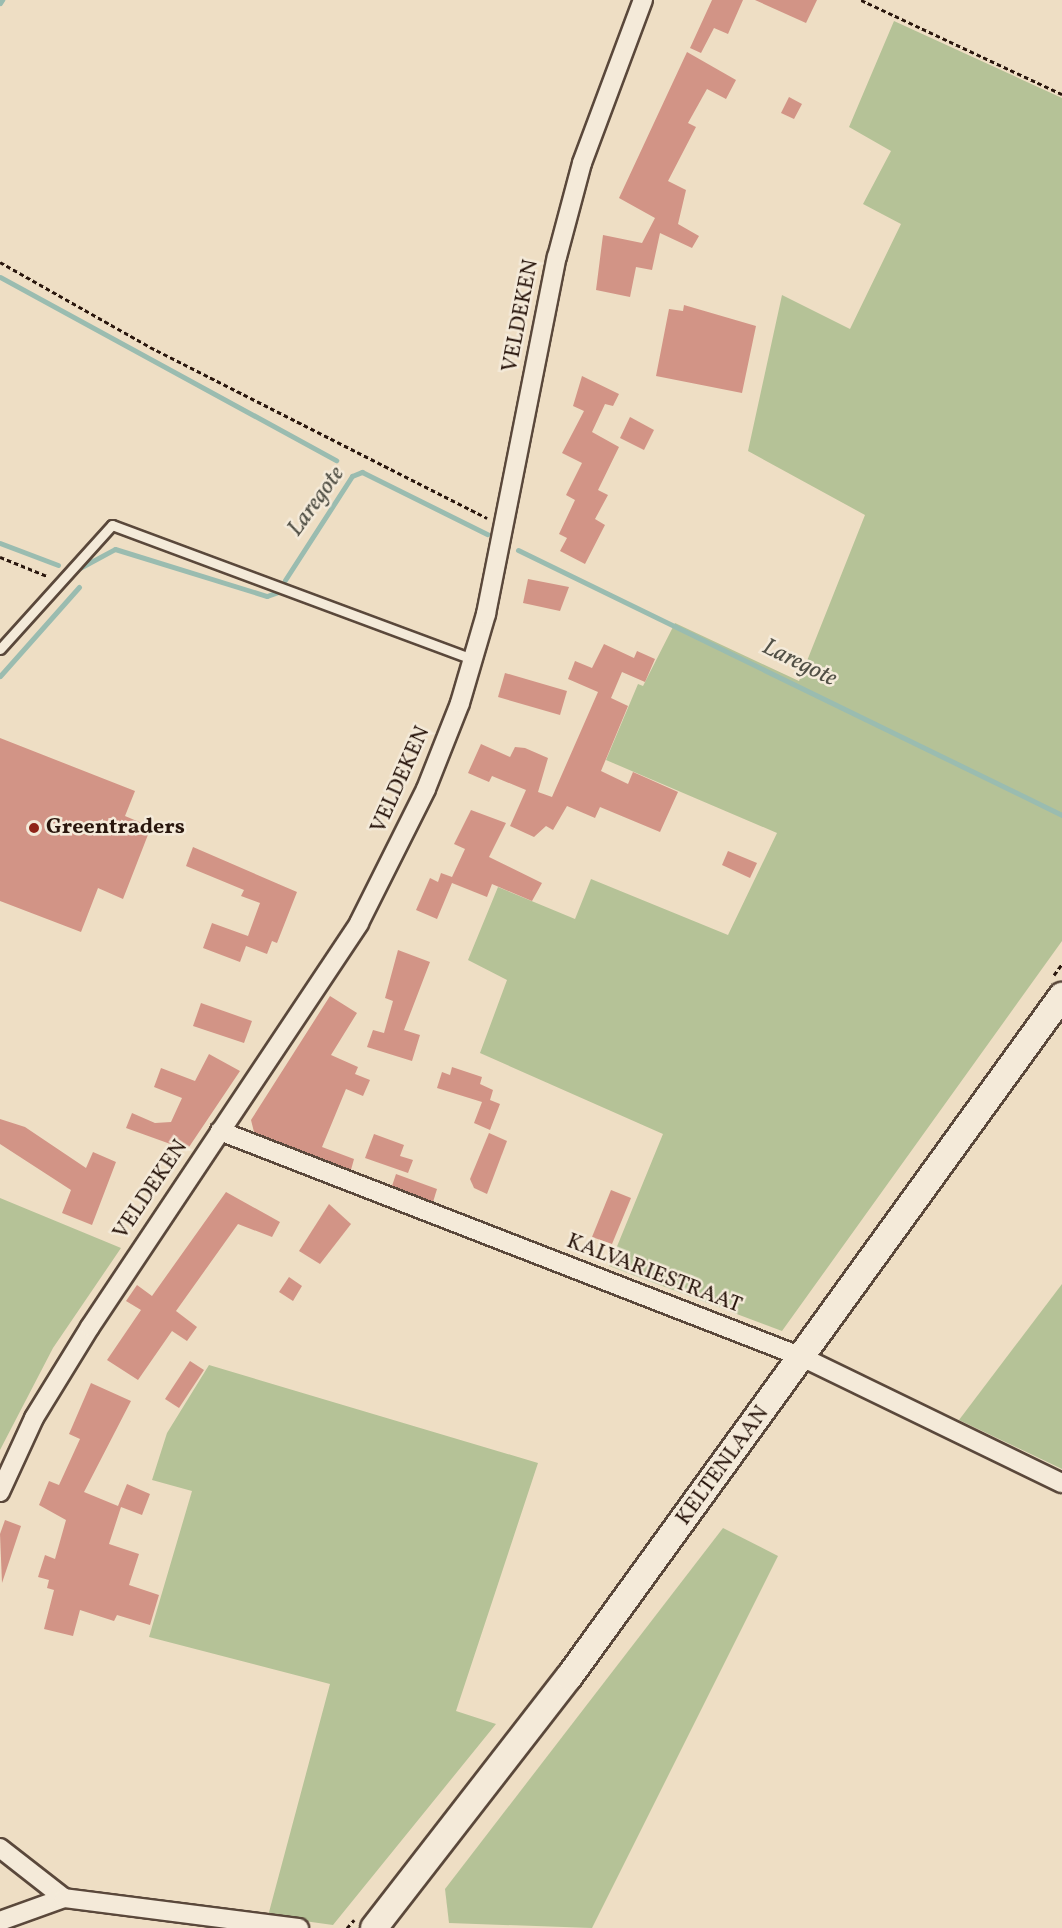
<!DOCTYPE html>
<style>
body{margin:0}
#map{position:relative;width:1062px;height:1928px;overflow:hidden;background:#eedec4;font-family:Vollkorn,serif}
div>[style]{position:absolute}
.green>*{inset:0;background:#b5c297}
.stream>*{height:5px;margin:-2.5px;padding:0 2.5px;transform-origin:2.5px;border-radius:2.5px;background:#9abcb0}
.building>*{inset:0;background:#d29486}
.path>*{height:3px;margin-top:-1.5px;transform-origin:0;background:repeating-linear-gradient(90deg,#29160d 0 4.5px,transparent 0 7.5px)}
.roads{filter:drop-shadow(2px 0 #5a483b) drop-shadow(-2px 0 #5a483b) drop-shadow(0 2px #5a483b) drop-shadow(0 -2px #5a483b)}
.service>*{height:9px;margin:-4.5px;padding:0 4.5px;transform-origin:4.5px;border-radius:4.5px;background:#f4ead9}
.minor>*{height:18px;margin:-9px;padding:0 9px;transform-origin:9px;border-radius:9px;background:#f4ead9}
.secondary>*{height:26px;margin:-13px;padding:0 13px;transform-origin:13px;border-radius:13px;background:#f4ead9}
.dots>*{width:16px;height:16px;translate:-50% -50%;box-sizing:border-box;border:3px solid #f4ead9;border-radius:50%}
span{translate:-50% -50%;white-space:nowrap;text-align:center;line-height:1.15;-webkit-text-stroke:5px #f4ead9;paint-order:stroke}
.street-label{font-size:22px;color:#29160d}
.poi-label{font-size:22px;color:#29160d;font-weight:700}
.left{translate:0 -50%;text-align:left}
.water-label{font-size:24px;color:#515046;font-style:italic}
</style>
<div id="map">
<div class="green">
<i style="clip-path:polygon(894px 21px,1062px 98px,1062px 941px,782px 1331px,609px 1266px,663px 1134px,480px 1053px,507px 980px,468px 960px,498px 887px,575px 919px,591px 879px,728px 935px,777px 833px,606px 760px,638px 684px,643px 686px,675px 623px,799px 681px,865px 515px,748px 451px,782px 295px,850px 329px,901px 224px,863px 204px,891px 151px,849px 127px)"></i>
<i style="clip-path:polygon(0 1198px,121px 1248px,53px 1348px,0 1450px)"></i>
<i style="clip-path:polygon(1062px 1284px,1062px 1469px,959px 1420px)"></i>
<i style="clip-path:polygon(209px 1365px,538px 1463px,456px 1711px,496px 1724px,333px 1925px,268px 1916px,330px 1684px,149px 1637px,192px 1491px,152px 1480px,167px 1433px)"></i>
<i style="clip-path:polygon(723px 1528px,778px 1556px,592px 1928px,449px 1923px,445px 1889px)"></i>
</div>
<div class="stream">
<i style="left:0;top:3px;width:4px;rotate:-56deg"></i>
<i style="left:0;top:277px;width:383px;rotate:28.6deg"></i>
<i style="left:0;top:543px;width:62px;rotate:20.8deg"></i>
<i style="left:518px;top:550px;width:605px;rotate:25.97deg"></i>
<i style="left:76px;top:570px;width:44px;rotate:-28.3deg"></i>
<i style="left:115px;top:549px;width:159px;rotate:17.2deg"></i>
<i style="left:267px;top:596px;width:12px;rotate:-20deg"></i>
<i style="left:285px;top:580px;width:124px;rotate:-57.2deg"></i>
<i style="left:352px;top:476px;width:11px;rotate:-22deg"></i>
<i style="left:362px;top:472px;width:140px;rotate:26.4deg"></i>
<i style="left:0;top:676px;width:119px;rotate:-48.4deg"></i>
</div>
<div class="building">
<i style="clip-path:polygon(712px 0,743px 0,728px 34px,714px 28px,701px 53px,690px 48px)"></i>
<i style="clip-path:polygon(755px 0,817px 0,806px 23px)"></i>
<i style="clip-path:polygon(687px 52px,736px 80px,726px 99px,707px 89px,688px 123px,696px 127px,668px 181px,686px 190px,678px 224px,699px 236px,692px 248px,660px 233px,652px 270px,636px 267px,630px 297px,596px 290px,603px 235px,642px 243px,655px 218px,619px 198px)"></i>
<i style="clip-path:polygon(789px 97px,802px 104px,794px 119px,781px 113px)"></i>
<i style="clip-path:polygon(684px 305px,756px 326px,742px 393px,656px 376px,669px 309px,683px 311px)"></i>
<i style="clip-path:polygon(582px 376px,619px 394px,613px 406px,605px 404px,592px 432px,619px 447px,598px 490px,608px 495px,595px 519px,605px 525px,585px 564px,560px 551px,567px 538px,559px 534px,575px 500px,566px 495px,582px 463px,562px 453px,584px 411px,573px 406px)"></i>
<i style="clip-path:polygon(630px 417px,654px 430px,644px 450px,620px 438px)"></i>
<i style="clip-path:polygon(528px 579px,569px 587px,560px 611px,523px 603px)"></i>
<i style="clip-path:polygon(604px 644px,634px 658px,637px 651px,655px 659px,645px 682px,622px 672px,611px 698px,628px 706px,601px 771px,628px 784px,633px 772px,678px 792px,660px 832px,600px 807px,595px 818px,567px 806px,553px 830px,546px 826px,534px 837px,510px 826px,526px 790px,492px 776px,489px 782px,468px 773px,481px 744px,510px 757px,515px 747px,525px 748px,548px 758px,538px 792px,552px 797px,598px 692px,568px 679px,575px 661px,592px 668px)"></i>
<i style="clip-path:polygon(505px 673px,567px 691px,560px 715px,498px 697px)"></i>
<i style="clip-path:polygon(0 738px,135px 791px,125px 816px,151px 827px,123px 899px,98px 888px,81px 932px,0 901px)"></i>
<i style="clip-path:polygon(471px 810px,506px 823px,489px 857px,542px 883px,532px 901px,492px 884px,487px 897px,452px 883px,437px 919px,416px 910px,430px 878px,438px 882px,441px 873px,452px 877px,465px 849px,454px 844px)"></i>
<i style="clip-path:polygon(193px 847px,297px 892px,277px 943px,272px 941px,267px 954px,246px 946px,240px 962px,203px 948px,212px 923px,248px 936px,260px 903px,241px 896px,244px 890px,186px 866px)"></i>
<i style="clip-path:polygon(728px 851px,757px 863px,750px 878px,722px 865px)"></i>
<i style="clip-path:polygon(398px 950px,430px 962px,404px 1030px,420px 1035px,412px 1061px,367px 1047px,373px 1030px,384px 1033px,393px 1001px,385px 998px)"></i>
<i style="clip-path:polygon(330px 996px,357px 1013px,331px 1055px,358px 1067px,355px 1074px,370px 1080px,363px 1096px,346px 1089px,322px 1147px,354px 1159px,351px 1170px,254px 1132px,251px 1120px)"></i>
<i style="clip-path:polygon(201px 1003px,252px 1021px,244px 1043px,193px 1026px)"></i>
<i style="clip-path:polygon(209px 1054px,240px 1071px,187px 1150px,126px 1128px,132px 1113px,155px 1123px,171px 1122px,182px 1098px,154px 1087px,161px 1068px,195px 1081px)"></i>
<i style="clip-path:polygon(452px 1067px,482px 1077px,480px 1084px,493px 1090px,490px 1100px,500px 1104px,490px 1130px,474px 1123px,482px 1102px,437px 1088px,442px 1072px,450px 1075px)"></i>
<i style="clip-path:polygon(0 1119px,25px 1127px,86px 1168px,93px 1152px,116px 1162px,92px 1225px,62px 1213px,71px 1190px,0 1144px)"></i>
<i style="clip-path:polygon(489px 1133px,507px 1141px,487px 1194px,474px 1188px,470px 1179px)"></i>
<i style="clip-path:polygon(374px 1134px,404px 1145px,400px 1156px,413px 1160px,408px 1173px,365px 1158px)"></i>
<i style="clip-path:polygon(396px 1174px,437px 1189px,433px 1202px,392px 1186px)"></i>
<i style="clip-path:polygon(611px 1190px,631px 1198px,612px 1244px,592px 1237px)"></i>
<i style="clip-path:polygon(226px 1192px,280px 1222px,272px 1237px,238px 1224px,176px 1311px,197px 1327px,187px 1341px,172px 1331px,138px 1380px,107px 1360px,141px 1310px,126px 1301px,137px 1285px,152px 1296px)"></i>
<i style="clip-path:polygon(329px 1204px,351px 1224px,320px 1264px,299px 1251px)"></i>
<i style="clip-path:polygon(289px 1277px,302px 1286px,293px 1301px,279px 1292px)"></i>
<i style="clip-path:polygon(190px 1361px,204px 1370px,179px 1408px,165px 1399px)"></i>
<i style="clip-path:polygon(91px 1383px,131px 1401px,84px 1492px,118px 1506px,127px 1484px,150px 1494px,142px 1515px,121px 1507px,109px 1544px,139px 1554px,129px 1585px,159px 1595px,150px 1625px,117px 1615px,114px 1621px,80px 1610px,73px 1636px,44px 1629px,54px 1590px,47px 1588px,49px 1580px,38px 1577px,45px 1555px,55px 1559px,66px 1520px,39px 1505px,49px 1481px,59px 1485px,80px 1439px,69px 1434px)"></i>
<i style="clip-path:polygon(5px 1520px,21px 1526px,2px 1583px,0 1534px)"></i>
</div>
<div class="path">
<i style="left:861px;top:0;width:222px;rotate:25.1deg"></i>
<i style="left:0;top:262px;width:172px;rotate:29.5deg"></i>
<i style="left:150px;top:347px;width:378px;rotate:26.9deg"></i>
<i style="left:0;top:557px;width:51px;rotate:22deg"></i>
<i style="left:1054px;top:975px;width:14px;rotate:-54deg"></i>
<i style="left:347px;top:1928px;width:11px;rotate:-49deg"></i>
</div>
<div class="roads">
<div class="service">
<i style="left:0;top:649px;width:167px;rotate:-47.9deg"></i>
<i style="left:112px;top:525px;width:385px;rotate:20.4deg"></i>
</div>
<div class="minor">
<i style="left:220px;top:1131px;width:624px;rotate:21.22deg"></i>
<i style="left:802px;top:1357px;width:289px;rotate:25.9deg"></i>
<i style="left:0;top:1492px;width:81px;rotate:-65.3deg"></i>
<i style="left:34px;top:1418px;width:107px;rotate:-58.4deg"></i>
<i style="left:90px;top:1327px;width:485px;rotate:-56.3deg"></i>
<i style="left:359px;top:923px;width:150px;rotate:-63.4deg"></i>
<i style="left:426px;top:789px;width:92px;rotate:-68.4deg"></i>
<i style="left:460px;top:703px;width:93px;rotate:-73.7deg"></i>
<i style="left:486px;top:614px;width:364px;rotate:-78.8deg"></i>
<i style="left:557px;top:257px;width:97px;rotate:-75.1deg"></i>
<i style="left:582px;top:163px;width:174px;rotate:-69.5deg"></i>
<i style="left:0;top:1848px;width:81px;rotate:38deg"></i>
<i style="left:0;top:1921px;width:68px;rotate:-19.8deg"></i>
<i style="left:64px;top:1898px;width:237px;rotate:7.3deg"></i>
</div>
<div class="secondary">
<i style="left:374px;top:1928px;width:318px;rotate:-52.2deg"></i>
<i style="left:569px;top:1677px;width:841px;rotate:-54.1deg"></i>
</div>
</div>
<div class="dots">
<i style="left:34px;top:828px;background:#8f2418"></i>
</div>
<div class="street-label">
<span style="left:521px;top:316px;rotate:-79deg">VELDEKEN</span>
<span style="left:401px;top:780px;rotate:-66deg">VELDEKEN</span>
<span style="left:151px;top:1190px;rotate:-56deg">VELDEKEN</span>
<span style="left:654px;top:1274px;rotate:21deg">KALVARIESTRAAT</span>
<span style="left:723px;top:1466px;rotate:-54deg">KELTENLAAN</span>
</div>
<div class="poi-label">
<span class="left" style="left:46px;top:828px">Greentraders</span>
</div>
<div class="water-label">
<span style="left:317px;top:502px;rotate:-54deg">Laregote</span>
<span style="left:799px;top:664px;rotate:26deg">Laregote</span>
</div>
</div>
